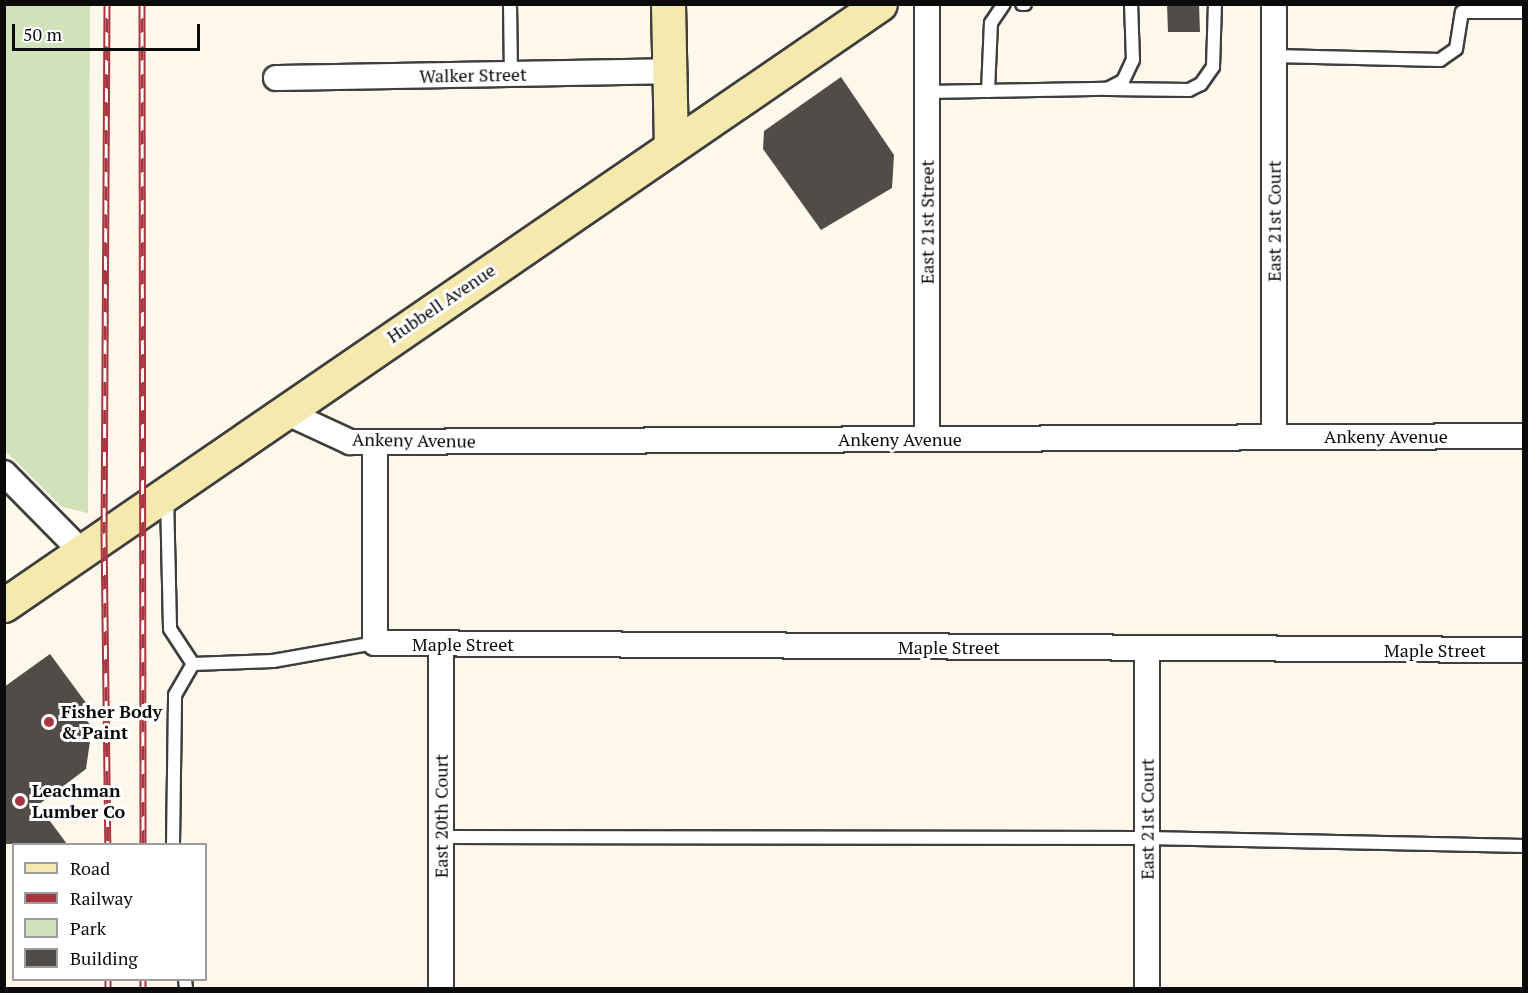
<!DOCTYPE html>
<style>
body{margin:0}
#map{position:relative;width:1528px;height:993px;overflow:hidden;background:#fdf8eb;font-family:"PT Serif",serif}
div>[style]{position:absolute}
.green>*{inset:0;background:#d1e2ba}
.building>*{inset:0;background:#524c49}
.roads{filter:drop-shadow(2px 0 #3e3e3e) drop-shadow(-2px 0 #3e3e3e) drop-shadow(0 2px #3e3e3e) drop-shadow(0 -2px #3e3e3e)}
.service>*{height:12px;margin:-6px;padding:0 6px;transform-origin:6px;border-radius:6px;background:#fff}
.minor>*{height:24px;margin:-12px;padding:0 12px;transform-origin:12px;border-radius:12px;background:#fff}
.secondary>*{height:33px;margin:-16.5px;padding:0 16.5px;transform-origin:16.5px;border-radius:16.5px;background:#f5e9ae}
.rail>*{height:7px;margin-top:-3.5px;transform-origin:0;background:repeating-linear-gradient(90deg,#fff 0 14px,#a93541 0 28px);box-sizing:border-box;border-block:2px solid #a93541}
.dots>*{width:16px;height:16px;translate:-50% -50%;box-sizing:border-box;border:3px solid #fff;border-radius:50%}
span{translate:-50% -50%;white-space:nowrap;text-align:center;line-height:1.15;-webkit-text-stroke:6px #fff;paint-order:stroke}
.street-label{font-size:18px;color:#0b0b0b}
.poi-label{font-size:18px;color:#0b0b0b;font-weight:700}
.left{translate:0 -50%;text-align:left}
.frame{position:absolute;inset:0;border:6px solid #0b0b0b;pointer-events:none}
.legend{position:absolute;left:12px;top:843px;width:195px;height:138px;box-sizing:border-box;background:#fff;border:2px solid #9d9d9d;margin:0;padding:8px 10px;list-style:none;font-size:18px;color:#0b0b0b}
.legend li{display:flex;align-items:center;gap:12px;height:30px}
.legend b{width:30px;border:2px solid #9d9d9d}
.scale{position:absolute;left:12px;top:24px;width:188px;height:27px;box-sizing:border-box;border:3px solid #0b0b0b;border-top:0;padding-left:8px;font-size:18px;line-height:21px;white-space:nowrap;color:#0b0b0b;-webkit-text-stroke:4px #fff;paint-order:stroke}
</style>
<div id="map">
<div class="green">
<i style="clip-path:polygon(4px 5px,90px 5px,88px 513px,62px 507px,5px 451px)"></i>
</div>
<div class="building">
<i style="clip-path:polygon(1167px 4px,1199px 4px,1200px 32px,1168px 32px)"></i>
<i style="clip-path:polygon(841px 77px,894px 155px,892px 188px,821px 230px,763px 149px,764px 131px)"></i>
<i style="clip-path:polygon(50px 654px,92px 711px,83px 716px,92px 727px,86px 769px,38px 805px,67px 844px,4px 844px,4px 687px)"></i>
</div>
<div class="roads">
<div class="service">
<i style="left:510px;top:4px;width:70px;rotate:89.2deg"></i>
<i style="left:1022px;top:4px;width:3px"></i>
<i style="left:1274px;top:56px;width:166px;rotate:1.4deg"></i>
<i style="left:1440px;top:60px;width:19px;rotate:-35deg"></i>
<i style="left:1456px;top:49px;width:37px;rotate:-81deg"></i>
<i style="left:1462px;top:12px;width:62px"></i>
<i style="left:1108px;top:89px;width:81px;rotate:0.7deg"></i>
<i style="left:1189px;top:90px;width:13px;rotate:-27deg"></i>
<i style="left:1201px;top:84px;width:21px;rotate:-55deg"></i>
<i style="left:1213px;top:67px;width:63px;rotate:-88.2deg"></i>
<i style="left:988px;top:91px;width:68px;rotate:-87.5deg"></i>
<i style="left:991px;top:23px;width:23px;rotate:-56deg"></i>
<i style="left:927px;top:92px;width:180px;rotate:-1deg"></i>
<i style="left:1107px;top:89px;width:18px;rotate:-27deg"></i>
<i style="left:1123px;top:81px;width:23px;rotate:-65deg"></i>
<i style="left:1133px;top:60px;width:56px;rotate:-92deg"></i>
<i style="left:167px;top:496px;width:133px;rotate:88.7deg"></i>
<i style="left:170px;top:629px;width:42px;rotate:56.7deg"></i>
<i style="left:193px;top:664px;width:80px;rotate:-2.1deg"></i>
<i style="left:273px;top:661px;width:104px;rotate:-10deg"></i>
<i style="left:441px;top:837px;width:706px;rotate:0.08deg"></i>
<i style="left:1147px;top:838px;width:377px;rotate:1.2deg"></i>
<i style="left:173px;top:844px;width:149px;rotate:-89.2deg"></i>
<i style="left:175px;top:695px;width:36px;rotate:-60deg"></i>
<i style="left:185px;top:980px;width:8px;rotate:83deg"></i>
</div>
<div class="minor">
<i style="left:1274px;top:4px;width:433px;rotate:90deg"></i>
<i style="left:276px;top:78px;width:394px;rotate:-1deg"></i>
<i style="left:283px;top:411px;width:74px;rotate:24.8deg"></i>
<i style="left:350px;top:442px;width:1174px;rotate:-0.29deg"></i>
<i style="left:927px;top:439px;width:435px;rotate:-90deg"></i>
<i style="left:375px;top:442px;width:201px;rotate:90deg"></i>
<i style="left:375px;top:643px;width:1149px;rotate:0.35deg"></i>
<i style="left:4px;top:473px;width:108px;rotate:45.4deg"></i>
<i style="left:441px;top:644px;width:344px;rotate:90deg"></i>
<i style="left:1147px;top:649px;width:339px;rotate:90deg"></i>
</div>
<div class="secondary">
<i style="left:668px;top:4px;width:143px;rotate:88.8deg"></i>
<i style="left:4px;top:605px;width:1062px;rotate:-34.45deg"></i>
</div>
</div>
<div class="rail">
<i style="left:107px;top:4px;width:529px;rotate:90.32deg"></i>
<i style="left:104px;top:533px;width:311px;rotate:89.3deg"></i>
<i style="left:142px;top:4px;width:840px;rotate:89.93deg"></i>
<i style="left:143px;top:980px;width:8px;rotate:90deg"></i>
<i style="left:108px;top:988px;width:8px;rotate:-90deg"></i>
</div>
<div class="dots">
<i style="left:49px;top:722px;background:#a93541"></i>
<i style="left:20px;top:801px;background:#a93541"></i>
</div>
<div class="street-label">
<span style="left:473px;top:75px;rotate:-1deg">Walker Street</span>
<span style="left:1274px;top:221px;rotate:-90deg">East 21st Court</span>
<span style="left:927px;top:222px;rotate:-90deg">East 21st Street</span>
<span style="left:441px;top:303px;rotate:-34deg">Hubbell Avenue</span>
<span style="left:1386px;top:436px">Ankeny Avenue</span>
<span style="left:900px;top:439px">Ankeny Avenue</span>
<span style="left:414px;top:440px;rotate:1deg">Ankeny Avenue</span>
<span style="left:463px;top:644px">Maple Street</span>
<span style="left:949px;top:647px">Maple Street</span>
<span style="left:1435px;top:650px">Maple Street</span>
<span style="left:441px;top:816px;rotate:-90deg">East 20th Court</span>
<span style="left:1147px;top:819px;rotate:-90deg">East 21st Court</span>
</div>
<div class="poi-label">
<span class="left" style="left:61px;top:722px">Fisher Body<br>&amp; Paint</span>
<span class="left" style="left:32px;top:801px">Leachman<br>Lumber Co</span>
</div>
<div class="frame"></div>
<ul class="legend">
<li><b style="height:8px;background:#f5e9ae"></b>Road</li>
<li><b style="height:8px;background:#a93541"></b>Railway</li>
<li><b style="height:16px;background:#d1e2ba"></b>Park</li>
<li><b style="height:16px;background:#524c49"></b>Building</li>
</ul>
<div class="scale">50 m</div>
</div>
